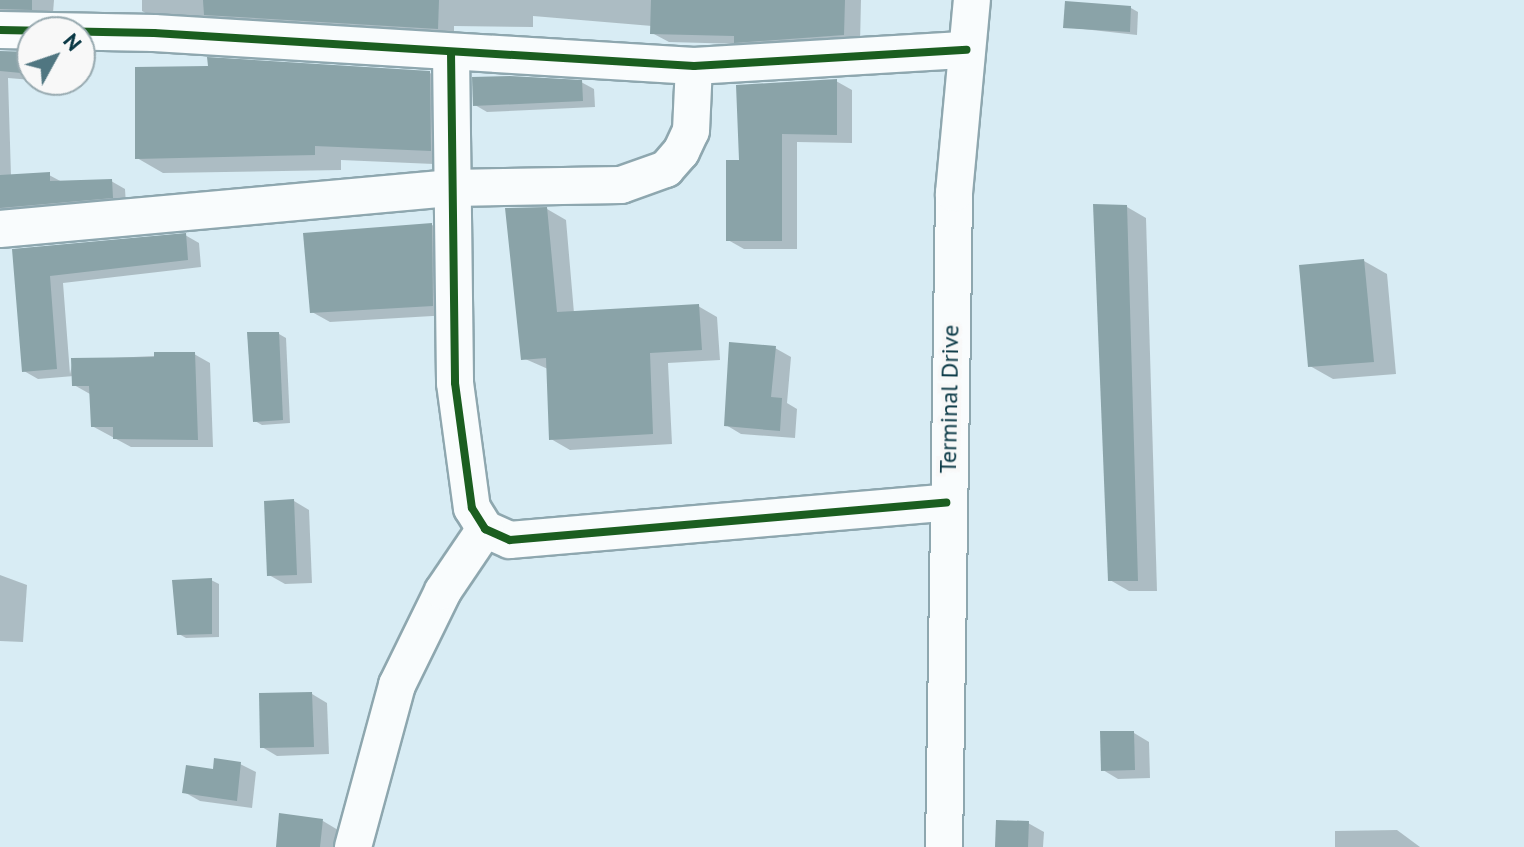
<!DOCTYPE html>
<style>
body{margin:0}
#map{position:relative;width:1524px;height:847px;overflow:hidden;background:#d8ecf4;font-family:"PT Sans",sans-serif}
div>[style]{position:absolute}
.shadow>*{inset:0;background:#0003}
.building>*{inset:0;background:#8aa3a8}
.roads{filter:drop-shadow(2px 0 #8ea7af) drop-shadow(-2px 0 #8ea7af) drop-shadow(0 2px #8ea7af) drop-shadow(0 -2px #8ea7af)}
.street>*{height:36px;margin:-18px;padding:0 18px;transform-origin:18px;border-radius:18px;background:#f9fcfd}
.cycleway>*{height:8px;margin:-4px;padding:0 4px;transform-origin:4px;border-radius:4px;background:#1b5e20}
span{translate:-50% -50%;white-space:nowrap;text-align:center;line-height:1.15;-webkit-text-stroke:8px #f8f8f8;paint-order:stroke}
.street-label{font-size:24px;color:#073643}
.north{position:absolute;left:16px;top:16px;width:80px;height:80px;box-sizing:border-box;background:#f8f8f8;border:2px solid #98aab0;border-radius:50%;rotate:50deg;font-size:22px;font-weight:700;line-height:32px;text-align:center;color:#073643}
.north::after{content:'';display:block;margin:auto;width:28px;height:36px;background:#507681;clip-path:polygon(50% 0,100% 100%,50% 72%,0 100%)}
</style>
<div id="map">
<div class="shadow">
<i style="clip-path:polygon(0 0,54px 0,53px 13px,0 14px)"></i>
<i style="clip-path:polygon(142px 0,861px 0,860px 44px,753px 51px,741px 44px,669px 42px,652px 33px,652px 26px,533px 16px,533px 27px,454px 26px,454px 37px,158px 20px,142px 11px)"></i>
<i style="clip-path:polygon(1131px 8px,1138px 12px,1137px 35px,1065px 27px)"></i>
<i style="clip-path:polygon(0 53px,32px 54px,32px 80px,8px 78px,11px 176px,49px 175px,64px 183px,111px 181px,125px 189px,126px 205px,0 217px)"></i>
<i style="clip-path:polygon(430px 73px,456px 88px,457px 165px,341px 160px,341px 170px,163px 173px,137px 158px)"></i>
<i style="clip-path:polygon(836px 81px,852px 90px,852px 143px,797px 142px,797px 249px,744px 249px,728px 240px,741px 162px)"></i>
<i style="clip-path:polygon(581px 82px,594px 89px,595px 107px,487px 112px,475px 105px)"></i>
<i style="clip-path:polygon(1127px 207px,1146px 218px,1157px 591px,1129px 591px,1110px 580px)"></i>
<i style="clip-path:polygon(547px 209px,566px 220px,574px 313px,698px 306px,717px 317px,720px 360px,668px 363px,672px 444px,570px 450px,551px 439px,548px 369px,523px 358px)"></i>
<i style="clip-path:polygon(432px 225px,449px 235px,450px 315px,330px 322px,312px 312px)"></i>
<i style="clip-path:polygon(185px 235px,199px 243px,201px 267px,63px 283px,70px 374px,73px 360px,194px 354px,210px 363px,213px 447px,131px 447px,92px 426px,90px 394px,74px 385px,74px 376px,38px 379px,24px 371px,14px 251px)"></i>
<i style="clip-path:polygon(1364px 261px,1387px 274px,1396px 374px,1333px 379px,1310px 366px)"></i>
<i style="clip-path:polygon(279px 334px,286px 338px,290px 423px,262px 425px,255px 421px)"></i>
<i style="clip-path:polygon(775px 348px,791px 357px,787px 403px,797px 409px,795px 438px,741px 434px,726px 425px)"></i>
<i style="clip-path:polygon(294px 501px,309px 510px,312px 583px,285px 584px,269px 575px)"></i>
<i style="clip-path:polygon(0 575px,27px 585px,23px 642px,0 641px)"></i>
<i style="clip-path:polygon(211px 580px,219px 584px,219px 637px,186px 638px,179px 634px)"></i>
<i style="clip-path:polygon(312px 694px,327px 703px,329px 754px,277px 756px,262px 747px)"></i>
<i style="clip-path:polygon(1134px 733px,1149px 742px,1150px 778px,1118px 779px,1103px 770px)"></i>
<i style="clip-path:polygon(240px 764px,256px 772px,252px 808px,200px 801px,184px 792px,215px 771px)"></i>
<i style="clip-path:polygon(323px 821px,338px 830px,336px 847px,278px 847px)"></i>
<i style="clip-path:polygon(1028px 823px,1044px 832px,1043px 847px,997px 847px)"></i>
<i style="clip-path:polygon(1397px 830px,1420px 847px,1335px 847px,1335px 831px)"></i>
</div>
<div class="building">
<i style="clip-path:polygon(0 0,32px 0,32px 10px,0 9px)"></i>
<i style="clip-path:polygon(203px 0,439px 0,438px 29px,204px 15px)"></i>
<i style="clip-path:polygon(651px 0,845px 0,844px 35px,734px 43px,734px 36px,650px 34px)"></i>
<i style="clip-path:polygon(1065px 1px,1131px 6px,1130px 32px,1063px 28px)"></i>
<i style="clip-path:polygon(0 51px,32px 52px,32px 74px,0 71px)"></i>
<i style="clip-path:polygon(207px 57px,430px 71px,431px 151px,315px 146px,315px 155px,135px 159px,135px 67px,208px 66px)"></i>
<i style="clip-path:polygon(510px 76px,582px 80px,583px 101px,473px 106px,472px 77px)"></i>
<i style="clip-path:polygon(837px 79px,837px 135px,782px 134px,782px 241px,726px 241px,726px 160px,739px 160px,736px 85px)"></i>
<i style="clip-path:polygon(50px 172px,50px 181px,112px 179px,113px 198px,0 208px,0 175px)"></i>
<i style="clip-path:polygon(1093px 204px,1127px 205px,1138px 581px,1108px 581px)"></i>
<i style="clip-path:polygon(547px 207px,557px 312px,699px 304px,702px 350px,650px 353px,653px 434px,549px 440px,546px 358px,521px 360px,505px 208px)"></i>
<i style="clip-path:polygon(432px 223px,433px 306px,310px 313px,303px 233px)"></i>
<i style="clip-path:polygon(186px 233px,188px 260px,50px 276px,57px 369px,22px 372px,12px 249px)"></i>
<i style="clip-path:polygon(1364px 259px,1374px 362px,1308px 367px,1299px 265px)"></i>
<i style="clip-path:polygon(247px 332px,279px 332px,283px 420px,253px 422px)"></i>
<i style="clip-path:polygon(729px 342px,776px 346px,771px 397px,782px 398px,780px 431px,724px 426px)"></i>
<i style="clip-path:polygon(154px 352px,195px 352px,198px 440px,113px 439px,113px 427px,91px 427px,89px 386px,72px 386px,71px 358px,154px 357px)"></i>
<i style="clip-path:polygon(294px 499px,297px 575px,267px 576px,264px 501px)"></i>
<i style="clip-path:polygon(212px 578px,212px 634px,177px 635px,172px 580px)"></i>
<i style="clip-path:polygon(312px 692px,314px 747px,260px 748px,259px 693px)"></i>
<i style="clip-path:polygon(1100px 731px,1134px 731px,1135px 770px,1101px 771px)"></i>
<i style="clip-path:polygon(214px 758px,241px 762px,237px 801px,182px 793px,186px 765px,213px 769px)"></i>
<i style="clip-path:polygon(279px 813px,323px 819px,320px 847px,276px 847px)"></i>
<i style="clip-path:polygon(996px 820px,1029px 821px,1028px 847px,995px 847px)"></i>
</div>
<div class="roads">
<div class="street">
<i style="left:0;top:30px;width:154px;rotate:1.1deg"></i>
<i style="left:154px;top:33px;width:541px;rotate:3.5deg"></i>
<i style="left:694px;top:66px;width:273px;rotate:-3.4deg"></i>
<i style="left:451px;top:52px;width:331px;rotate:89.3deg"></i>
<i style="left:455px;top:383px;width:126px;rotate:82.3deg"></i>
<i style="left:472px;top:508px;width:25px;rotate:58deg"></i>
<i style="left:485px;top:529px;width:27px;rotate:24deg"></i>
<i style="left:510px;top:540px;width:438px;rotate:-4.9deg"></i>
<i style="left:0;top:229px;width:454px;rotate:-5.2deg"></i>
<i style="left:452px;top:188px;width:169px;rotate:-1deg"></i>
<i style="left:621px;top:185px;width:48px;rotate:-19.6deg"></i>
<i style="left:666px;top:169px;width:23px;rotate:-49deg"></i>
<i style="left:681px;top:152px;width:23px;rotate:-65deg"></i>
<i style="left:691px;top:131px;width:65px;rotate:-87.4deg"></i>
<i style="left:353px;top:847px;width:168px;rotate:-74.8deg"></i>
<i style="left:397px;top:685px;width:105px;rotate:-63.9deg"></i>
<i style="left:443px;top:591px;width:75px;rotate:-55.9deg"></i>
<i style="left:944px;top:847px;width:654px;rotate:-89.12deg"></i>
<i style="left:954px;top:193px;width:194px;rotate:-84.7deg"></i>
</div>
</div>
<div class="cycleway">
<i style="left:0;top:30px;width:154px;rotate:1.1deg"></i>
<i style="left:154px;top:33px;width:541px;rotate:3.5deg"></i>
<i style="left:694px;top:66px;width:273px;rotate:-3.4deg"></i>
<i style="left:451px;top:52px;width:331px;rotate:89.3deg"></i>
<i style="left:455px;top:383px;width:126px;rotate:82.3deg"></i>
<i style="left:472px;top:508px;width:25px;rotate:58deg"></i>
<i style="left:485px;top:529px;width:27px;rotate:24deg"></i>
<i style="left:510px;top:540px;width:438px;rotate:-4.9deg"></i>
</div>
<div class="street-label">
<span style="left:949px;top:399px;rotate:-89deg">Terminal Drive</span>
</div>
<div class="north">N</div>
</div>
